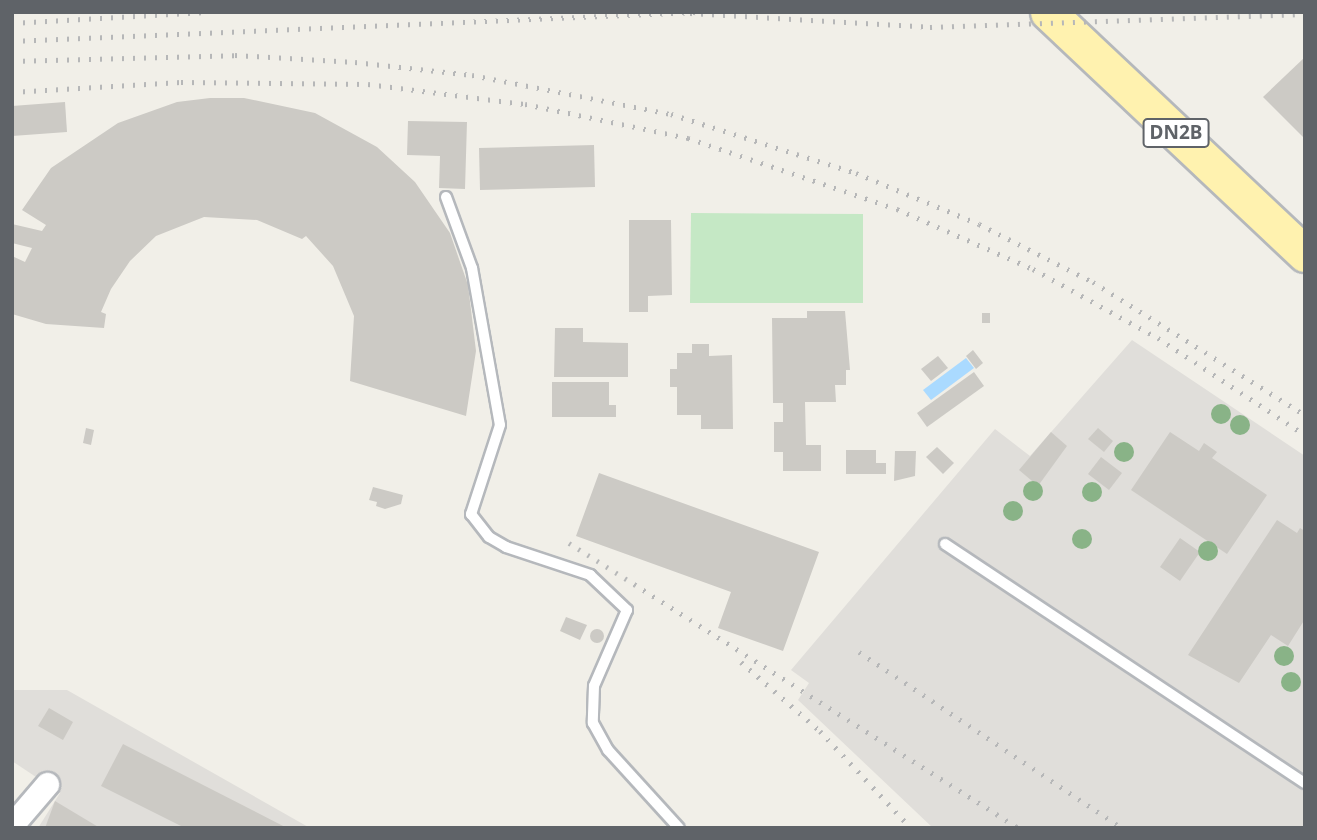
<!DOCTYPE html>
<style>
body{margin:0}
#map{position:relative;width:1317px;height:840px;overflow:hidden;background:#f1efe8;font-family:"Noto Sans",sans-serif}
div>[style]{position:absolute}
.industrial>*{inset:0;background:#e0deda}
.green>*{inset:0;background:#c5e8c5}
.water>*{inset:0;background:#aadaff}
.building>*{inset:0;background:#cccac5}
.round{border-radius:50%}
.roads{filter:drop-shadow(2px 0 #b5b8bc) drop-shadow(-2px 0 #b5b8bc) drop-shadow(0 2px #b5b8bc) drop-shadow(0 -2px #b5b8bc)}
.lane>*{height:10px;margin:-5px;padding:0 5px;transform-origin:5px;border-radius:5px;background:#fff}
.street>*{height:23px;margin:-11.5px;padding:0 11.5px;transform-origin:11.5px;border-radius:11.5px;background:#fff}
.primary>*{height:35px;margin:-17.5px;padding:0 17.5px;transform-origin:17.5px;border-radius:17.5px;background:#fff2af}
.rail>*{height:5px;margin-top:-2.5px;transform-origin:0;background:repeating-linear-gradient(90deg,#b6b7b8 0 2px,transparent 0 11px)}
.trees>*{width:20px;height:20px;margin:-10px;border-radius:50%;background:#89b387}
span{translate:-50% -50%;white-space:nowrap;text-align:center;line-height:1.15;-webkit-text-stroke:6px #fff;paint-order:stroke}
.shield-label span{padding:2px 5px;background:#fff;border:2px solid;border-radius:5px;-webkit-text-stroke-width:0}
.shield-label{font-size:19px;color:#5f6368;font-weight:700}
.frame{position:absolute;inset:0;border:14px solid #5f6368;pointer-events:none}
</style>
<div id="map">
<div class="industrial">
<i style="clip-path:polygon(1132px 340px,1305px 456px,1305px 828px,933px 828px,798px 700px,809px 683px,791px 670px,995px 429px,1030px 456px)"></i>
<i style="clip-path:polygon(12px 690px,67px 690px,310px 828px,38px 828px,60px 793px,12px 761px)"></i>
</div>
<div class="green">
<i style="clip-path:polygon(691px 213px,863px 214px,863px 303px,690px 303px)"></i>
</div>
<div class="water">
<i style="clip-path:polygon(966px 358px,974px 368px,931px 400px,923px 390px)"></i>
</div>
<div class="building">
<i style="clip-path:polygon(1305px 57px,1305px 139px,1263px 97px)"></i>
<i style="clip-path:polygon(210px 98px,244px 98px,315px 113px,377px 147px,415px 182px,450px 233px,468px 285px,476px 351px,466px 416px,350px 381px,354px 316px,333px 266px,306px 236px,302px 239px,257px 220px,204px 217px,156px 236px,130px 261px,111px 289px,101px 312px,106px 314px,104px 328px,46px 324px,12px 314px,12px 256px,25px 262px,32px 248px,12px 243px,12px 224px,42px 231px,46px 225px,22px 210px,51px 168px,118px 123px,177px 102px)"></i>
<i style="clip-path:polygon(65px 102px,67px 132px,12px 136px,12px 106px)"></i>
<i style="clip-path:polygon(408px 121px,467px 122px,465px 189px,439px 188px,440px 156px,407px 155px)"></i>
<i style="clip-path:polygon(594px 145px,595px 187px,480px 190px,479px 148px)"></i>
<i style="clip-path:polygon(629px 220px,671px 220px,672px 295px,648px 296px,648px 312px,629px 312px)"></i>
<i style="clip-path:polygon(807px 311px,845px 311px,850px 370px,846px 370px,846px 385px,835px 385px,836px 402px,805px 402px,806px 445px,821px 445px,821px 471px,783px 471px,783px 452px,774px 452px,774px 422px,783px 422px,783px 403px,773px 403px,772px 318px,807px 318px)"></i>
<i style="clip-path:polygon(982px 313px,990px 313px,990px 323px,982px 323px)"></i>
<i style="clip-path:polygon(555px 328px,583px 328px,583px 342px,628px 343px,628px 377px,554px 377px)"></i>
<i style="clip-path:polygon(692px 344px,709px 344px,709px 356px,732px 355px,733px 429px,701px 429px,701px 415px,677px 415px,677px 387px,670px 387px,670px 369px,677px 369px,677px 353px,692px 353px)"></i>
<i style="clip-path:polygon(973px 350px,983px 363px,976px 369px,966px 356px)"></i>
<i style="clip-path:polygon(938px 356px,948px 368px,931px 381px,921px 369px)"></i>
<i style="clip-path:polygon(974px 372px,984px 386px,927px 427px,917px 413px)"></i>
<i style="clip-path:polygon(552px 382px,609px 382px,609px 405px,616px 405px,616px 417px,552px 417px)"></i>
<i style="clip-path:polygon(86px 428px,94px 430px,91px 445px,83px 443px)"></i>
<i style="clip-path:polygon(1098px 428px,1113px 441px,1104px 452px,1088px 439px)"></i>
<i style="clip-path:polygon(1051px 432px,1067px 446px,1038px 486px,1019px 470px)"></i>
<i style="clip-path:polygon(1170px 432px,1199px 451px,1204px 443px,1217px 452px,1212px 458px,1267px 495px,1227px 554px,1131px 490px)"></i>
<i style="clip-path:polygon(937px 447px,954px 463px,943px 474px,926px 457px)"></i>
<i style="clip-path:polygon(846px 450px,876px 450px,876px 463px,886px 463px,886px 474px,846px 474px)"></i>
<i style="clip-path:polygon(895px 451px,916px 451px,915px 476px,894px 481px)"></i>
<i style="clip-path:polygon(1101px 457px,1122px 473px,1109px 490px,1088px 474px)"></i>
<i style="clip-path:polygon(599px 473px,819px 552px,783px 651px,718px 628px,731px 592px,576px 536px)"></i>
<i style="clip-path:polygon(373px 487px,403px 495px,401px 504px,385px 509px,376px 506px,377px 502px,369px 500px)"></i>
<i style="clip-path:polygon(1277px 520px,1297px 533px,1300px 528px,1305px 531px,1305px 619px,1288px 646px,1271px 635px,1239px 683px,1188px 655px)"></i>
<i style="clip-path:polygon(1180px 538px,1200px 552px,1180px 581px,1160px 567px)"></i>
<i style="clip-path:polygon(566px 617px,587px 625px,580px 640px,560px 631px)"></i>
<i class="round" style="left:590px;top:629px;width:14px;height:14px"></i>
<i style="clip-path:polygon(49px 708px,73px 722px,63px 740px,38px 726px)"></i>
<i style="clip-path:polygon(123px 744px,287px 828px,185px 828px,101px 786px)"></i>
<i style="clip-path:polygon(55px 801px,100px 828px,45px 828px)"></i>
</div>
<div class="roads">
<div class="lane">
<i style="left:446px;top:197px;width:76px;rotate:69.9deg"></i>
<i style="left:472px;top:268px;width:159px;rotate:79.9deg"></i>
<i style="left:500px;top:425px;width:94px;rotate:108deg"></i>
<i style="left:471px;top:514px;width:29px;rotate:52deg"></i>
<i style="left:489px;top:537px;width:20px;rotate:30deg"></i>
<i style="left:506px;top:547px;width:89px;rotate:18.4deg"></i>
<i style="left:590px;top:575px;width:51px;rotate:43.4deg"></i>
<i style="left:627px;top:610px;width:83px;rotate:113.5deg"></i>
<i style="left:594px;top:686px;width:37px;rotate:92deg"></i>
<i style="left:593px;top:723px;width:31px;rotate:61deg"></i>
<i style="left:608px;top:750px;width:105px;rotate:47.7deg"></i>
<i style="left:945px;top:544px;width:432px;rotate:33.6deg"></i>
</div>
<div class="street">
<i style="left:12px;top:825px;width:54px;rotate:-49.5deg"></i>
</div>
<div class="primary">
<i style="left:1048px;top:12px;width:353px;rotate:43.3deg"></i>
</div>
</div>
<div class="rail">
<i style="left:690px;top:13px;width:240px;rotate:3.3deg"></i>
<i style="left:930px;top:27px;width:375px;rotate:-2deg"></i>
<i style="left:12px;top:23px;width:195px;rotate:-3.2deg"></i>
<i style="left:12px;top:41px;width:686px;rotate:-2.42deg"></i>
<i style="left:12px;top:61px;width:223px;rotate:-1.5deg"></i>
<i style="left:235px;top:55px;width:120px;rotate:3.3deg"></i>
<i style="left:355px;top:62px;width:118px;rotate:6.3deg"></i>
<i style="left:472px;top:75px;width:203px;rotate:11.1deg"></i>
<i style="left:671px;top:114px;width:194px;rotate:17.7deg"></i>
<i style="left:856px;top:173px;width:133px;rotate:22.5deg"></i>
<i style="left:979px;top:224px;width:128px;rotate:27deg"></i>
<i style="left:1093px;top:282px;width:250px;rotate:32.1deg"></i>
<i style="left:12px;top:92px;width:169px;rotate:-3.4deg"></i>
<i style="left:181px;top:82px;width:187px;rotate:0.6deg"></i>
<i style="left:368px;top:84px;width:158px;rotate:7.3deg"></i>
<i style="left:525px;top:104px;width:167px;rotate:11.8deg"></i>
<i style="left:688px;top:138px;width:221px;rotate:18.8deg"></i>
<i style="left:897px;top:209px;width:149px;rotate:23.8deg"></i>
<i style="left:1033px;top:269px;width:143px;rotate:28.9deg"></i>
<i style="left:1158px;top:338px;width:176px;rotate:33.4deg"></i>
<i style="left:569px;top:543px;width:86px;rotate:32.2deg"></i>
<i style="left:634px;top:584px;width:456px;rotate:32.4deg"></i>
<i style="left:859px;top:652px;width:316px;rotate:33.8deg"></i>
<i style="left:741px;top:662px;width:105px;rotate:41.1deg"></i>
<i style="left:820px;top:731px;width:133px;rotate:46.8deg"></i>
</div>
<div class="trees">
<i style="left:1221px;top:414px"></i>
<i style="left:1240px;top:425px"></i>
<i style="left:1124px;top:452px"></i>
<i style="left:1033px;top:491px"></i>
<i style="left:1092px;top:492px"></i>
<i style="left:1013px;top:511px"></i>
<i style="left:1082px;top:539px"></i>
<i style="left:1208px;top:551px"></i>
<i style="left:1284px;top:656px"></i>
<i style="left:1291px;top:682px"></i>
</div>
<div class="shield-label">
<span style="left:1176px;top:133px">DN2B</span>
</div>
<div class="frame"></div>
</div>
